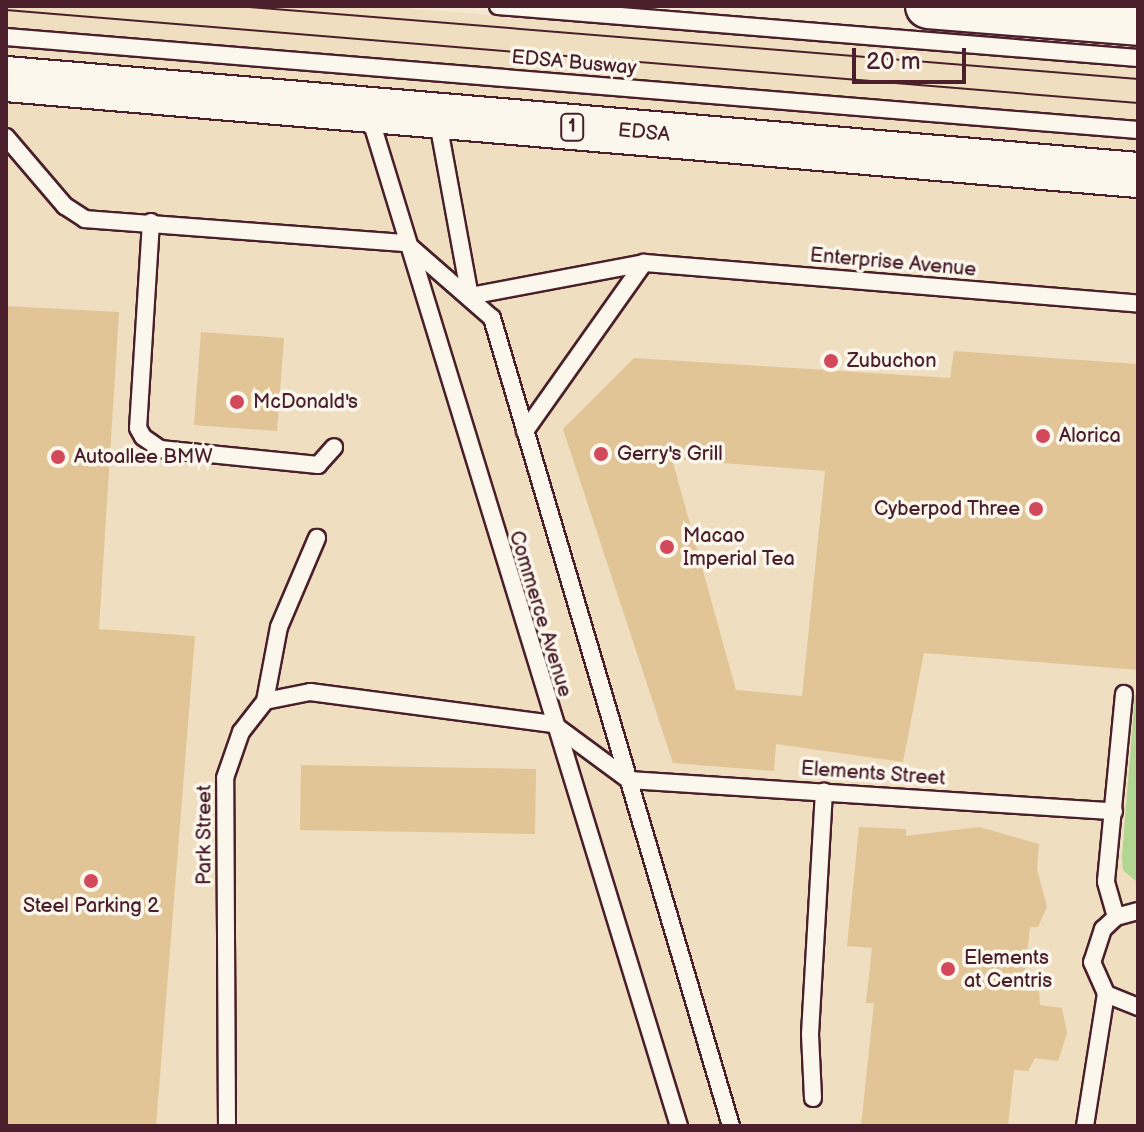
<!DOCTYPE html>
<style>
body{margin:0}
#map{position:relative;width:1144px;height:1132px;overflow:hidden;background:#f4e8d2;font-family:"Balsamiq Sans",sans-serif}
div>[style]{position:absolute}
.built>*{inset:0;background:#efdec0}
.green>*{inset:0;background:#b1d692}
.building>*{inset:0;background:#e2c596}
.roads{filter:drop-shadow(2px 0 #4a1f2b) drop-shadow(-2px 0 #4a1f2b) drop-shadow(0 2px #4a1f2b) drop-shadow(0 -2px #4a1f2b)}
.service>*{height:16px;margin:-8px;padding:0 8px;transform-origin:8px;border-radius:8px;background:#fbf7ec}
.trunk>*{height:44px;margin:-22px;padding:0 22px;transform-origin:22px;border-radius:22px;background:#fbf7ec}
.tram>*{height:2px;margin:-1px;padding:0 1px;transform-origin:1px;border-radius:1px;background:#4a1f2b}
.dots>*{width:22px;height:22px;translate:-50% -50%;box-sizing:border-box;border:4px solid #fbf7ec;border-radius:50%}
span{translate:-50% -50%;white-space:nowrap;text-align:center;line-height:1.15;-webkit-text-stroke:7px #fbf7ec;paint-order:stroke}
.shield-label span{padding:2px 6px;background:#fbf7ec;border:2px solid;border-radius:6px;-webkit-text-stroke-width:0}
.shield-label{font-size:18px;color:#4a1f2b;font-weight:700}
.street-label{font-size:20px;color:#4a1f2b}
.poi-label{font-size:20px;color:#4a1f2b}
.left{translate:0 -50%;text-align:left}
.right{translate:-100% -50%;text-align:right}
.frame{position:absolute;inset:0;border:8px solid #4a1f2b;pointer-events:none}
.scale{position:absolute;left:852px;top:48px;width:114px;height:36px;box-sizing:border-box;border:4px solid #4a1f2b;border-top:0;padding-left:10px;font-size:24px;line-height:28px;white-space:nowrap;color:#4a1f2b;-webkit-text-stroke:6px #fbf7ec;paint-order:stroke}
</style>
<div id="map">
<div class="built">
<i style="clip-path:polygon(6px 6px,378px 6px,1138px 67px,1138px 1126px,6px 1126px)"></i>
</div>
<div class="green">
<i style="clip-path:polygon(1135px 695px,1138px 695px,1138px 883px,1123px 870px,1122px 857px)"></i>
</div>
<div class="building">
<i style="clip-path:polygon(6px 306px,119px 312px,99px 629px,195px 636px,156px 1126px,6px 1126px)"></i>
<i style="clip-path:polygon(201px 332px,284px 338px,277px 431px,194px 425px)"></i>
<i style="clip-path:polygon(evenodd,954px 351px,1138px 364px,1138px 670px,924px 653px,903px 762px,776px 744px,774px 771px,673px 763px,563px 429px,634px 358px,950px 378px,954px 351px,672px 459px,825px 471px,802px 696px,736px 690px,672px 459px)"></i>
<i style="clip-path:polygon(301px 765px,536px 769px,535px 834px,300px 830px)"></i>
<i style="clip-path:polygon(859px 827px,906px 829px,906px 836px,979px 827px,1039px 844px,1037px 869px,1047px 907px,1038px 927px,1030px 927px,1023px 991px,1039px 991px,1040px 1005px,1062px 1008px,1067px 1033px,1058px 1061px,1035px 1058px,1028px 1071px,1014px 1070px,1008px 1126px,861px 1126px,874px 1003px,866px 1003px,872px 948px,847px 946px)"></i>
</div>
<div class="roads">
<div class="service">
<i style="left:498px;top:6px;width:642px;rotate:4.65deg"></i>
<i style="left:6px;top:37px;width:1136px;rotate:4.7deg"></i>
<i style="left:369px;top:114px;width:1058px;rotate:72.97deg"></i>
<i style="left:437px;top:117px;width:182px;rotate:79.6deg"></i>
<i style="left:6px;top:137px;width:91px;rotate:49.5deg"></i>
<i style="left:65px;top:206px;width:24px;rotate:33deg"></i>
<i style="left:85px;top:219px;width:322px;rotate:4.3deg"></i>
<i style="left:406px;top:243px;width:114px;rotate:41.1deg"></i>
<i style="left:492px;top:318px;width:843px;rotate:73.52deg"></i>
<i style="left:151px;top:222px;width:206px;rotate:93.6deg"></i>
<i style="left:138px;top:428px;width:10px;rotate:61deg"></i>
<i style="left:143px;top:437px;width:21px;rotate:35deg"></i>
<i style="left:160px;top:449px;width:159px;rotate:5.8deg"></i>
<i style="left:318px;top:465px;width:24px;rotate:-48deg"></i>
<i style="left:470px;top:296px;width:177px;rotate:-10.7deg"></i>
<i style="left:644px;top:263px;width:496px;rotate:4.7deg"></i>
<i style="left:525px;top:431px;width:206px;rotate:-54.7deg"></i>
<i style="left:265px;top:701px;width:75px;rotate:-79.3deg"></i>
<i style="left:279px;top:627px;width:97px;rotate:-66.9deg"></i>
<i style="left:1138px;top:911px;width:23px;rotate:165deg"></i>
<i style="left:1116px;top:917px;width:18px;rotate:137deg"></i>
<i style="left:1103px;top:929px;width:35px;rotate:108deg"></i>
<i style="left:1092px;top:962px;width:35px;rotate:66deg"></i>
<i style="left:1106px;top:994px;width:35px;rotate:22deg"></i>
<i style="left:1116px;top:917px;width:37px;rotate:-106deg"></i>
<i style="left:1106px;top:881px;width:188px;rotate:-84.5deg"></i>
<i style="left:813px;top:1098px;width:64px;rotate:-92.7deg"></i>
<i style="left:810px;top:1034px;width:243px;rotate:-86.7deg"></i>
<i style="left:227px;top:1126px;width:348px;rotate:-90.3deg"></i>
<i style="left:225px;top:778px;width:49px;rotate:-70.8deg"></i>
<i style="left:241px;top:732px;width:39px;rotate:-52deg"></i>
<i style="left:265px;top:701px;width:46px;rotate:-11.3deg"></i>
<i style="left:310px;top:692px;width:245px;rotate:7.5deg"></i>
<i style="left:553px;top:724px;width:94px;rotate:36.4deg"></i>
<i style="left:629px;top:780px;width:486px;rotate:3.7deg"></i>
<i style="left:1085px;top:1126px;width:134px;rotate:-81deg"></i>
</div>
<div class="trunk">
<i style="left:928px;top:6px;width:211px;rotate:4.6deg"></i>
<i style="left:6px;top:79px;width:1136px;rotate:4.85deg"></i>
</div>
</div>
<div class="tram">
<i style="left:237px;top:6px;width:904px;rotate:4.63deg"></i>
<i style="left:6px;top:10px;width:1136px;rotate:4.7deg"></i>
</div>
<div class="dots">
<i style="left:831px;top:361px;background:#d1495b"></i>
<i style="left:237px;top:402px;background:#d1495b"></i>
<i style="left:1043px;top:436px;background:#d1495b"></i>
<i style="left:601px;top:454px;background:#d1495b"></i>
<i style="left:58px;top:457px;background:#d1495b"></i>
<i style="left:1036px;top:509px;background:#d1495b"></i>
<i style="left:667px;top:547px;background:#d1495b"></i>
<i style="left:91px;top:881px;background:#d1495b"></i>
<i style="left:948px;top:969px;background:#d1495b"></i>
</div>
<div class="shield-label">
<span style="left:572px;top:127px">1</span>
</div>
<div class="street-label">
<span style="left:574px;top:63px;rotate:5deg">EDSA Busway</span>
<span style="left:644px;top:133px;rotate:5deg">EDSA</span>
<span style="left:893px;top:263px;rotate:5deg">Enterprise Avenue</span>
<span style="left:540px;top:614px;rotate:73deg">Commerce Avenue</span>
<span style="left:873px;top:774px;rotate:4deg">Elements Street</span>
<span style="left:205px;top:835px;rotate:-90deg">Park Street</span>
</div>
<div class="poi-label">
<span class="left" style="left:847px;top:361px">Zubuchon</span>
<span class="left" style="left:253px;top:402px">McDonald's</span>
<span class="left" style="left:1059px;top:436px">Alorica</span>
<span class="left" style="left:617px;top:454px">Gerry's Grill</span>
<span class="left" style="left:74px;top:457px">Autoallee BMW</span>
<span class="right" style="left:1020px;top:509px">Cyberpod Three</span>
<span class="left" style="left:683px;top:548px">Macao<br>Imperial Tea</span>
<span style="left:91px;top:906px">Steel Parking 2</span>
<span class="left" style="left:964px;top:970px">Elements<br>at Centris</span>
</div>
<div class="frame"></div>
<div class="scale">20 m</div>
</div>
